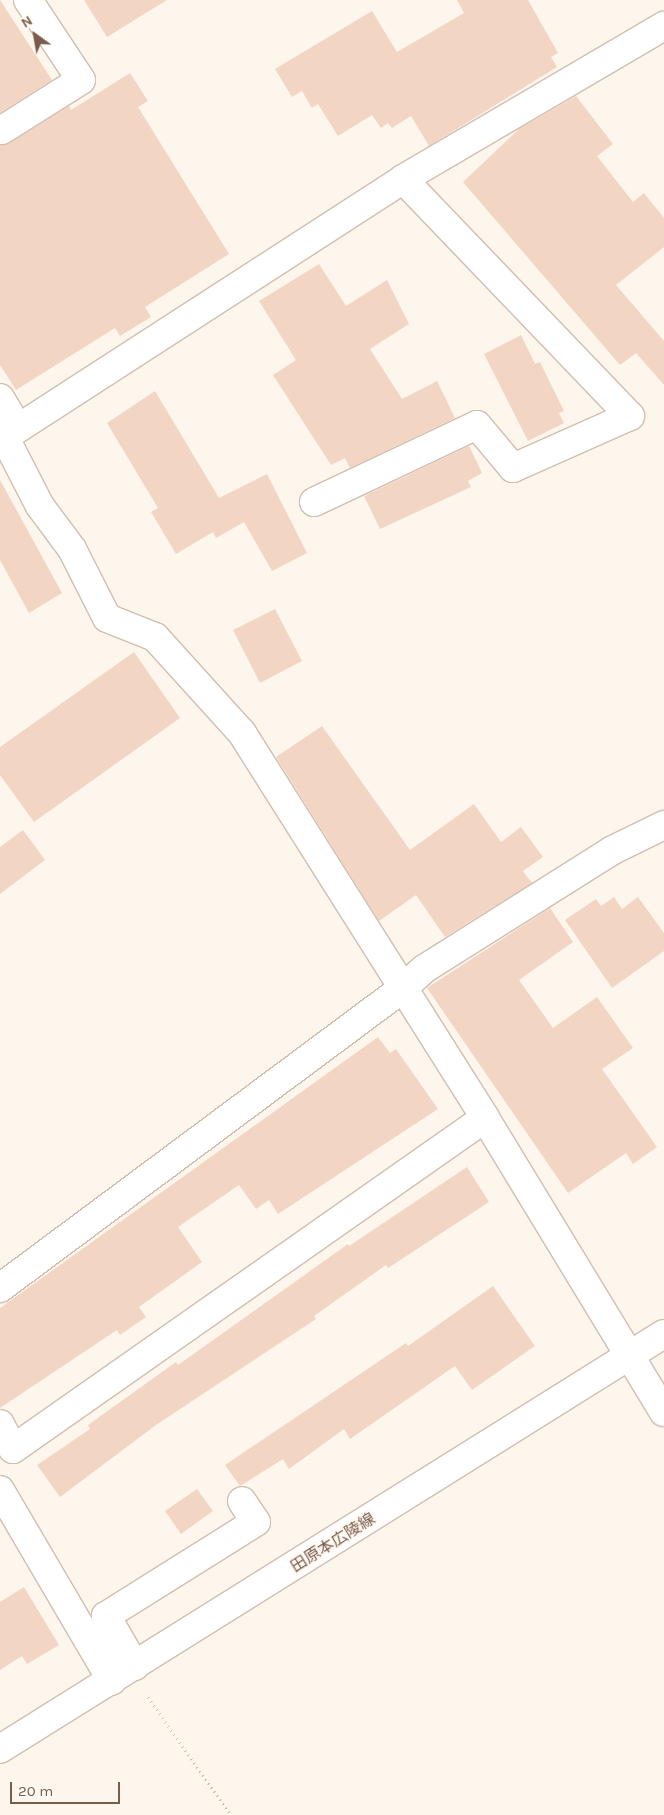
<!DOCTYPE html>
<meta charset="utf-8">
<style>
body{margin:0}
#map{position:relative;width:664px;height:1815px;overflow:hidden;background:#fdf6ec;font-family:Karla,"Noto Sans JP",sans-serif}
div>[style]{position:absolute}
.building>*{inset:0;background:#f3d5c3}
.path>*{height:3px;margin-top:-1.5px;transform-origin:0;background:repeating-linear-gradient(90deg,#d9b8a5 0 1px,transparent 0 5px)}
.roads{filter:drop-shadow(1px 0 #d1beb0) drop-shadow(-1px 0 #d1beb0) drop-shadow(0 1px #d1beb0) drop-shadow(0 -1px #d1beb0)}
.street>*{height:28px;margin:-14px;padding:0 14px;transform-origin:14px;border-radius:14px;background:#fff}
.secondary>*{height:28px;margin:-14px;padding:0 14px;transform-origin:14px;border-radius:14px;background:#fff}
span{translate:-50% -50%;white-space:nowrap;text-align:center;line-height:1.15;-webkit-text-stroke:5px #fffaf3;paint-order:stroke}
.street-label{font-size:16px;color:#7a5c4d}
.north{position:absolute;left:10px;top:10px;width:50px;height:50px;-webkit-text-stroke:4px #fffaf3;paint-order:stroke;rotate:328deg;font-size:14px;font-weight:700;line-height:20px;text-align:center;color:#7a5c4d}
.north::after{content:'';display:block;margin:auto;width:18px;height:22px;background:#7a5c4d;clip-path:polygon(50% 0,100% 100%,50% 72%,0 100%)}
.scale{position:absolute;left:10px;top:1782px;width:110px;height:22px;box-sizing:border-box;border:2px solid #7a5c4d;border-top:0;padding-left:6px;font-size:15px;line-height:18px;white-space:nowrap;color:#7a5c4d;-webkit-text-stroke:4px #fffaf3;paint-order:stroke}
</style>
<div id="map">
<div class="building">
<i style="clip-path:polygon(0 0,52px 80px,0 113px)"></i>
<i style="clip-path:polygon(84px 0,167px 0,107px 37px)"></i>
<i style="clip-path:polygon(457px 0,528px 0,558px 53px,551px 57px,557px 67px,429px 146px,411px 116px,392px 128px,388px 123px,381px 128px,372px 115px,338px 136px,318px 104px,312px 108px,302px 91px,292px 97px,275px 69px,372px 11px,397px 52px,464px 13px)"></i>
<i style="clip-path:polygon(130px 73px,148px 101px,138px 107px,229px 254px,145px 307px,151px 317px,120px 336px,115px 328px,16px 390px,0 365px,0 145px,10px 143px,69px 106px,71px 110px)"></i>
<i style="clip-path:polygon(576px 96px,613px 144px,597px 156px,633px 202px,644px 193px,664px 218px,664px 247px,616px 285px,664px 341px,664px 385px,636px 353px,620px 365px,463px 182px,519px 129px)"></i>
<i style="clip-path:polygon(319px 264px,346px 306px,387px 280px,409px 324px,370px 349px,402px 399px,437px 381px,455px 418px,350px 468px,345px 458px,331px 465px,273px 375px,296px 360px,259px 301px)"></i>
<i style="clip-path:polygon(521px 335px,535px 364px,540px 362px,564px 411px,559px 413px,564px 423px,528px 441px,484px 354px)"></i>
<i style="clip-path:polygon(155px 391px,219px 498px,267px 474px,307px 553px,272px 571px,244px 522px,216px 538px,213px 532px,176px 554px,151px 512px,158px 508px,107px 423px)"></i>
<i style="clip-path:polygon(469px 446px,482px 473px,468px 481px,471px 487px,380px 529px,364px 496px)"></i>
<i style="clip-path:polygon(0 480px,62px 593px,29px 613px,0 560px)"></i>
<i style="clip-path:polygon(275px 609px,302px 661px,260px 683px,233px 630px)"></i>
<i style="clip-path:polygon(134px 652px,180px 718px,34px 822px,0 775px,0 747px)"></i>
<i style="clip-path:polygon(322px 726px,410px 850px,474px 804px,501px 842px,521px 827px,543px 857px,523px 871px,532px 883px,445px 937px,416px 895px,379px 921px,276px 757px)"></i>
<i style="clip-path:polygon(23px 830px,45px 860px,0 894px,0 847px)"></i>
<i style="clip-path:polygon(614px 897px,622px 909px,638px 897px,664px 933px,664px 951px,612px 988px,565px 920px,596px 899px,601px 906px)"></i>
<i style="clip-path:polygon(550px 908px,573px 942px,519px 980px,553px 1028px,597px 997px,633px 1048px,602px 1069px,657px 1147px,633px 1164px,626px 1153px,568px 1193px,427px 988px)"></i>
<i style="clip-path:polygon(378px 1037px,390px 1053px,396px 1049px,438px 1109px,278px 1214px,269px 1200px,256px 1209px,239px 1185px,178px 1227px,202px 1262px,139px 1307px,146px 1317px,120px 1335px,117px 1330px,0 1408px,0 1308px)"></i>
<i style="clip-path:polygon(467px 1167px,489px 1202px,388px 1268px,386px 1265px,314px 1316px,316px 1319px,156px 1425px,60px 1497px,37px 1465px,90px 1429px,88px 1425px,176px 1362px,178px 1365px,348px 1244px,349px 1246px)"></i>
<i style="clip-path:polygon(493px 1286px,535px 1346px,472px 1390px,455px 1366px,350px 1439px,344px 1429px,289px 1469px,283px 1459px,240px 1486px,225px 1465px,406px 1343px,408px 1346px)"></i>
<i style="clip-path:polygon(197px 1489px,213px 1511px,181px 1534px,165px 1511px)"></i>
<i style="clip-path:polygon(24px 1587px,59px 1645px,27px 1664px,22px 1656px,0 1670px,0 1602px)"></i>
</div>
<div class="path">
<i style="left:148px;top:1697px;width:144px;rotate:54.9deg"></i>
</div>
<div class="roads">
<div class="street">
<i style="left:2px;top:130px;width:93px;rotate:-32.3deg"></i>
<i style="left:81px;top:80px;width:96px;rotate:-123.5deg"></i>
<i style="left:0;top:398px;width:17px;rotate:59deg"></i>
<i style="left:9px;top:413px;width:25px;rotate:99deg"></i>
<i style="left:5px;top:438px;width:76px;rotate:62.8deg"></i>
<i style="left:40px;top:506px;width:54px;rotate:53.3deg"></i>
<i style="left:72px;top:549px;width:77px;rotate:63.1deg"></i>
<i style="left:107px;top:618px;width:52px;rotate:21.6deg"></i>
<i style="left:155px;top:637px;width:130px;rotate:47.8deg"></i>
<i style="left:242px;top:733px;width:455px;rotate:57.7deg"></i>
<i style="left:485px;top:1118px;width:344px;rotate:58.7deg"></i>
<i style="left:0;top:440px;width:480px;rotate:-32.9deg"></i>
<i style="left:403px;top:179px;width:303px;rotate:-30.4deg"></i>
<i style="left:314px;top:502px;width:180px;rotate:-25.3deg"></i>
<i style="left:477px;top:425px;width:56px;rotate:50.1deg"></i>
<i style="left:513px;top:468px;width:128px;rotate:-24deg"></i>
<i style="left:630px;top:416px;width:328px;rotate:-133.8deg"></i>
<i style="left:0;top:1288px;width:502px;rotate:-36.66deg"></i>
<i style="left:403px;top:988px;width:28px;rotate:-42deg"></i>
<i style="left:424px;top:969px;width:223px;rotate:-32.2deg"></i>
<i style="left:613px;top:850px;width:57px;rotate:-26.1deg"></i>
<i style="left:0;top:1424px;width:28px;rotate:63deg"></i>
<i style="left:13px;top:1449px;width:576px;rotate:-35.04deg"></i>
<i style="left:0;top:1490px;width:221px;rotate:59.6deg"></i>
<i style="left:135px;top:1666px;width:58px;rotate:-120.1deg"></i>
<i style="left:106px;top:1616px;width:177px;rotate:-32.1deg"></i>
<i style="left:256px;top:1522px;width:25px;rotate:-124deg"></i>
</div>
<div class="secondary">
<i style="left:0;top:1749px;width:783px;rotate:-32.01deg"></i>
</div>
</div>
<div class="street-label">
<span style="left:333px;top:1543px;rotate:-32deg">田原本広陵線</span>
</div>
<div class="north">N</div>
<div class="scale">20 m</div>
</div>
